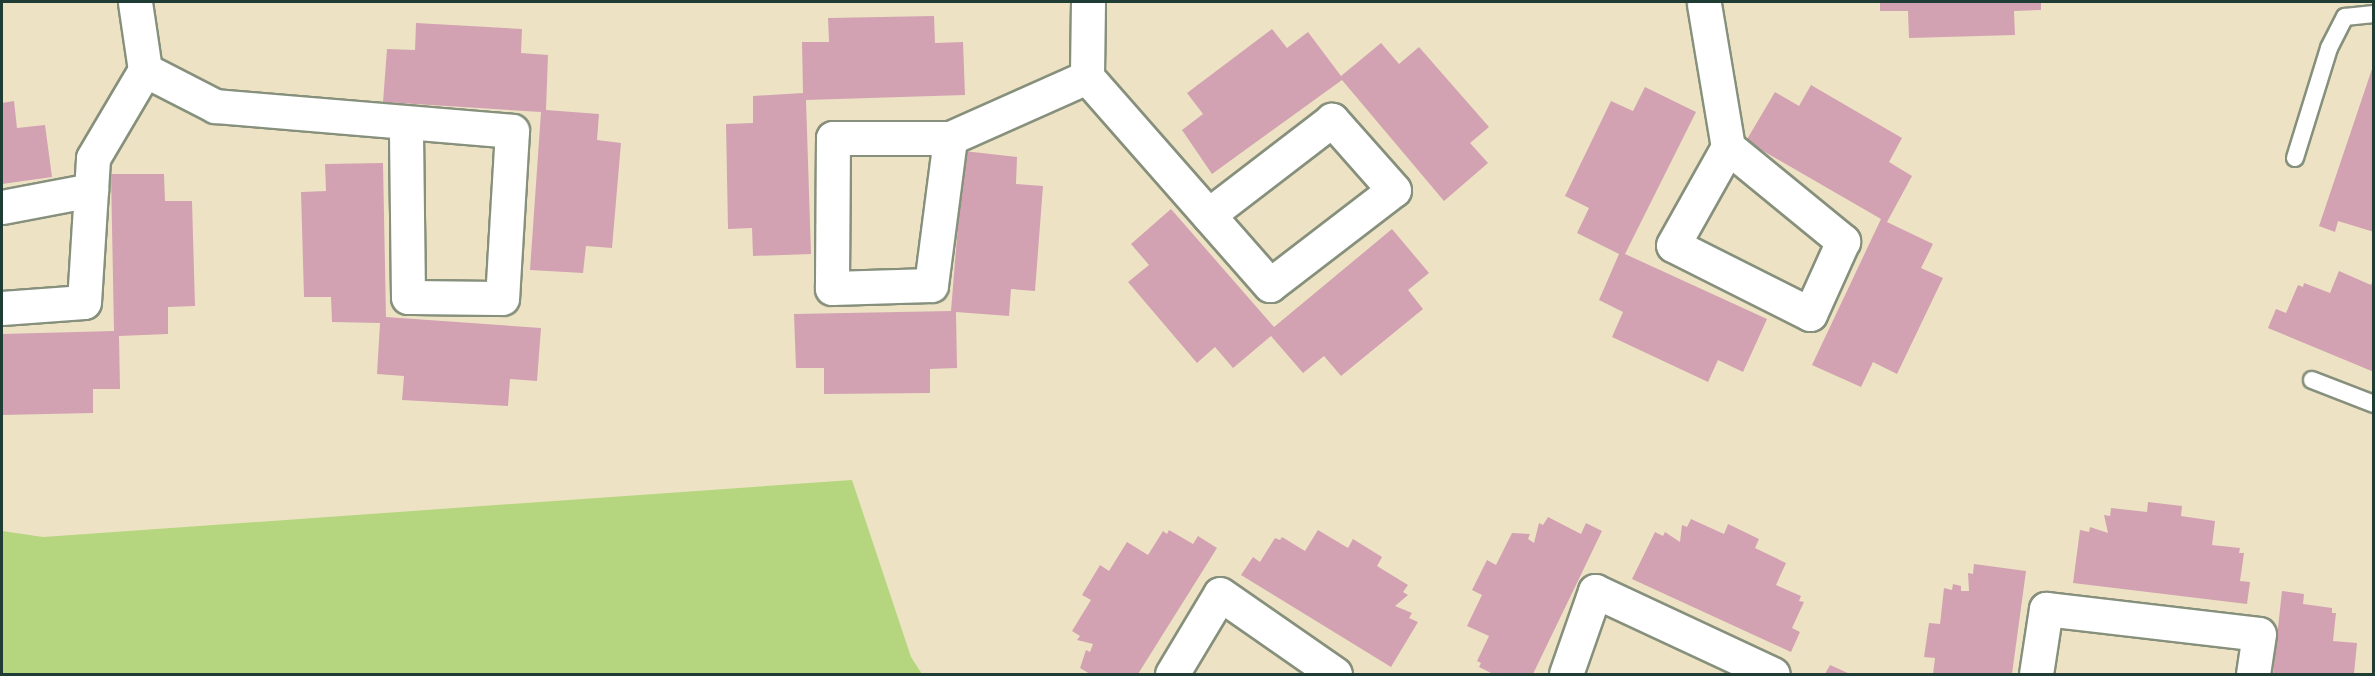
<!DOCTYPE html>
<style>
body{margin:0}
#map{position:relative;width:2375px;height:676px;overflow:hidden;background:#ede3c4;font-family:"Shantell Sans",sans-serif}
div>[style]{position:absolute}
.green>*{inset:0;background:#b5d67e}
.building>*{inset:0;background:#d2a2b2}
.roads{filter:drop-shadow(2px 0 #86907c) drop-shadow(-2px 0 #86907c) drop-shadow(0 2px #86907c) drop-shadow(0 -2px #86907c)}
.lane>*{height:16px;margin:-8px;padding:0 8px;transform-origin:8px;border-radius:8px;background:#fff}
.street>*{height:33px;margin:-16.5px;padding:0 16.5px;transform-origin:16.5px;border-radius:16.5px;background:#fff}
span{translate:-50% -50%;white-space:nowrap;text-align:center;line-height:1.15;-webkit-text-stroke:4.5px #fbf7ec;paint-order:stroke}
.frame{position:absolute;inset:0;border:3px solid #1f3d34;pointer-events:none}
</style>
<div id="map">
<div class="green">
<i style="clip-path:polygon(852px 480px,911px 657px,922px 674px,2px 674px,2px 531px,43px 537px)"></i>
</div>
<div class="building">
<i style="clip-path:polygon(1880px 2px,2041px 2px,2041px 10px,2014px 11px,2015px 35px,1909px 38px,1908px 11px,1880px 11px)"></i>
<i style="clip-path:polygon(934px 16px,935px 43px,963px 42px,965px 95px,806px 100px,811px 254px,753px 256px,752px 228px,728px 229px,726px 124px,753px 123px,753px 96px,803px 93px,802px 42px,829px 42px,828px 18px)"></i>
<i style="clip-path:polygon(416px 23px,522px 29px,521px 53px,548px 55px,546px 110px,599px 114px,597px 140px,621px 143px,612px 248px,586px 246px,583px 273px,530px 270px,541px 112px,383px 102px,387px 49px,415px 50px)"></i>
<i style="clip-path:polygon(1272px 29px,1287px 48px,1308px 32px,1341px 76px,1381px 43px,1399px 64px,1419px 47px,1489px 127px,1470px 143px,1488px 163px,1444px 201px,1342px 80px,1212px 174px,1182px 130px,1203px 114px,1187px 93px)"></i>
<i style="clip-path:polygon(2373px 66px,2374px 232px,2338px 221px,2335px 232px,2319px 226px)"></i>
<i style="clip-path:polygon(1811px 85px,1902px 138px,1889px 162px,1912px 176px,1887px 222px,1933px 244px,1921px 268px,1943px 278px,1897px 374px,1873px 362px,1861px 387px,1812px 365px,1881px 219px,1746px 141px,1775px 92px,1799px 106px)"></i>
<i style="clip-path:polygon(1645px 87px,1696px 112px,1625px 254px,1767px 319px,1743px 372px,1718px 360px,1708px 382px,1612px 337px,1623px 312px,1599px 300px,1619px 254px,1577px 233px,1589px 208px,1565px 196px,1611px 101px,1633px 111px)"></i>
<i style="clip-path:polygon(14px 101px,17px 128px,45px 125px,52px 177px,2px 184px,2px 103px)"></i>
<i style="clip-path:polygon(964px 151px,1017px 157px,1016px 184px,1043px 186px,1035px 291px,1011px 289px,1009px 316px,956px 312px,957px 368px,930px 369px,930px 393px,824px 394px,824px 368px,796px 368px,794px 314px,951px 311px)"></i>
<i style="clip-path:polygon(383px 163px,386px 317px,541px 328px,537px 381px,510px 379px,508px 406px,402px 400px,404px 376px,377px 374px,380px 323px,332px 322px,331px 297px,304px 297px,301px 192px,326px 191px,325px 164px)"></i>
<i style="clip-path:polygon(111px 174px,164px 174px,165px 201px,192px 201px,195px 306px,168px 307px,168px 334px,119px 336px,120px 389px,93px 389px,93px 413px,2px 415px,2px 334px,114px 331px)"></i>
<i style="clip-path:polygon(1171px 209px,1274px 327px,1392px 229px,1429px 273px,1408px 290px,1423px 309px,1341px 376px,1324px 356px,1303px 373px,1271px 336px,1233px 368px,1215px 347px,1197px 363px,1128px 282px,1149px 265px,1131px 244px)"></i>
<i style="clip-path:polygon(2339px 271px,2371px 285px,2374px 278px,2374px 372px,2268px 328px,2276px 309px,2286px 313px,2298px 285px,2303px 287px,2304px 283px,2330px 293px)"></i>
<i style="clip-path:polygon(2148px 502px,2182px 506px,2181px 516px,2215px 521px,2212px 545px,2240px 548px,2239px 553px,2244px 553px,2240px 581px,2250px 582px,2247px 604px,2073px 583px,2080px 530px,2089px 532px,2090px 527px,2108px 533px,2104px 515px,2110px 516px,2111px 508px,2147px 512px)"></i>
<i style="clip-path:polygon(1548px 517px,1581px 534px,1586px 523px,1602px 531px,1533px 674px,1493px 674px,1479px 667px,1481px 663px,1477px 661px,1489px 636px,1467px 626px,1482px 595px,1472px 590px,1487px 560px,1496px 565px,1512px 533px,1530px 534px,1528px 539px,1534px 543px,1539px 523px,1543px 525px)"></i>
<i style="clip-path:polygon(1691px 519px,1724px 534px,1728px 524px,1759px 539px,1755px 548px,1786px 563px,1776px 585px,1801px 596px,1799px 601px,1804px 602px,1792px 628px,1800px 632px,1791px 652px,1632px 579px,1655px 532px,1663px 536px,1665px 532px,1680px 542px,1682px 525px,1687px 527px)"></i>
<i style="clip-path:polygon(1169px 530px,1193px 544px,1198px 536px,1217px 548px,1138px 674px,1090px 674px,1080px 668px,1086px 650px,1090px 652px,1093px 644px,1077px 640px,1080px 636px,1072px 631px,1091px 600px,1082px 595px,1100px 565px,1109px 571px,1127px 542px,1148px 555px,1163px 531px,1167px 534px)"></i>
<i style="clip-path:polygon(1318px 530px,1348px 548px,1353px 539px,1382px 557px,1377px 566px,1408px 585px,1403px 592px,1408px 595px,1395px 606px,1412px 613px,1409px 618px,1418px 622px,1391px 667px,1241px 575px,1253px 557px,1260px 562px,1275px 538px,1280px 540px,1282px 537px,1305px 551px)"></i>
<i style="clip-path:polygon(1974px 564px,2026px 571px,2012px 674px,1933px 674px,1935px 658px,1924px 657px,1929px 623px,1940px 624px,1944px 588px,1952px 590px,1953px 584px,1961px 586px,1961px 591px,1969px 591px,1968px 573px,1973px 574px)"></i>
<i style="clip-path:polygon(2282px 591px,2304px 594px,2303px 604px,2332px 608px,2332px 613px,2336px 613px,2333px 641px,2357px 643px,2354px 674px,2273px 674px)"></i>
<i style="clip-path:polygon(1830px 665px,1850px 674px,1825px 674px)"></i>
</div>
<div class="roads">
<div class="lane">
<i style="left:2295px;top:158px;width:115px;rotate:-72.8deg"></i>
<i style="left:2329px;top:48px;width:35px;rotate:-63deg"></i>
<i style="left:2345px;top:17px;width:29px;rotate:-6deg"></i>
<i style="left:2312px;top:380px;width:66px;rotate:21.2deg"></i>
</div>
<div class="street">
<i style="left:1088px;top:2px;width:75px;rotate:90.8deg"></i>
<i style="left:1087px;top:77px;width:277px;rotate:48.7deg"></i>
<i style="left:1270px;top:285px;width:156px;rotate:-37.5deg"></i>
<i style="left:1394px;top:190px;width:94px;rotate:-131.5deg"></i>
<i style="left:1332px;top:120px;width:156px;rotate:142.5deg"></i>
<i style="left:1704px;top:4px;width:145px;rotate:80.5deg"></i>
<i style="left:1728px;top:147px;width:149px;rotate:39.3deg"></i>
<i style="left:1843px;top:241px;width:80px;rotate:114.3deg"></i>
<i style="left:1810px;top:314px;width:153px;rotate:-153.3deg"></i>
<i style="left:1673px;top:245px;width:112px;rotate:-60.7deg"></i>
<i style="left:145px;top:70px;width:79px;rotate:27.2deg"></i>
<i style="left:215px;top:106px;width:298px;rotate:4.8deg"></i>
<i style="left:512px;top:131px;width:167px;rotate:93.4deg"></i>
<i style="left:502px;top:298px;width:94px;rotate:-179.4deg"></i>
<i style="left:408px;top:297px;width:173px;rotate:-90.7deg"></i>
<i style="left:950px;top:138px;width:117px;rotate:180deg"></i>
<i style="left:833px;top:138px;width:150px;rotate:90.4deg"></i>
<i style="left:832px;top:288px;width:99px;rotate:-1.7deg"></i>
<i style="left:931px;top:285px;width:148px;rotate:-82.6deg"></i>
<i style="left:950px;top:138px;width:150px;rotate:-24deg"></i>
<i style="left:2px;top:207px;width:91px;rotate:-10.8deg"></i>
<i style="left:2px;top:308px;width:82px;rotate:-4.2deg"></i>
<i style="left:84px;top:302px;width:144px;rotate:-86.4deg"></i>
<i style="left:93px;top:158px;width:102px;rotate:-59.4deg"></i>
<i style="left:145px;top:70px;width:69px;rotate:-98.4deg"></i>
<i style="left:1172px;top:674px;width:93px;rotate:-59deg"></i>
<i style="left:1220px;top:594px;width:140px;rotate:34.8deg"></i>
<i style="left:1566px;top:674px;width:88px;rotate:-70.7deg"></i>
<i style="left:1595px;top:591px;width:196px;rotate:25deg"></i>
<i style="left:2036px;top:674px;width:66px;rotate:-81.3deg"></i>
<i style="left:2046px;top:609px;width:214px;rotate:6.7deg"></i>
<i style="left:2259px;top:634px;width:40px;rotate:98.5deg"></i>
</div>
</div>
<div class="frame"></div>
</div>
